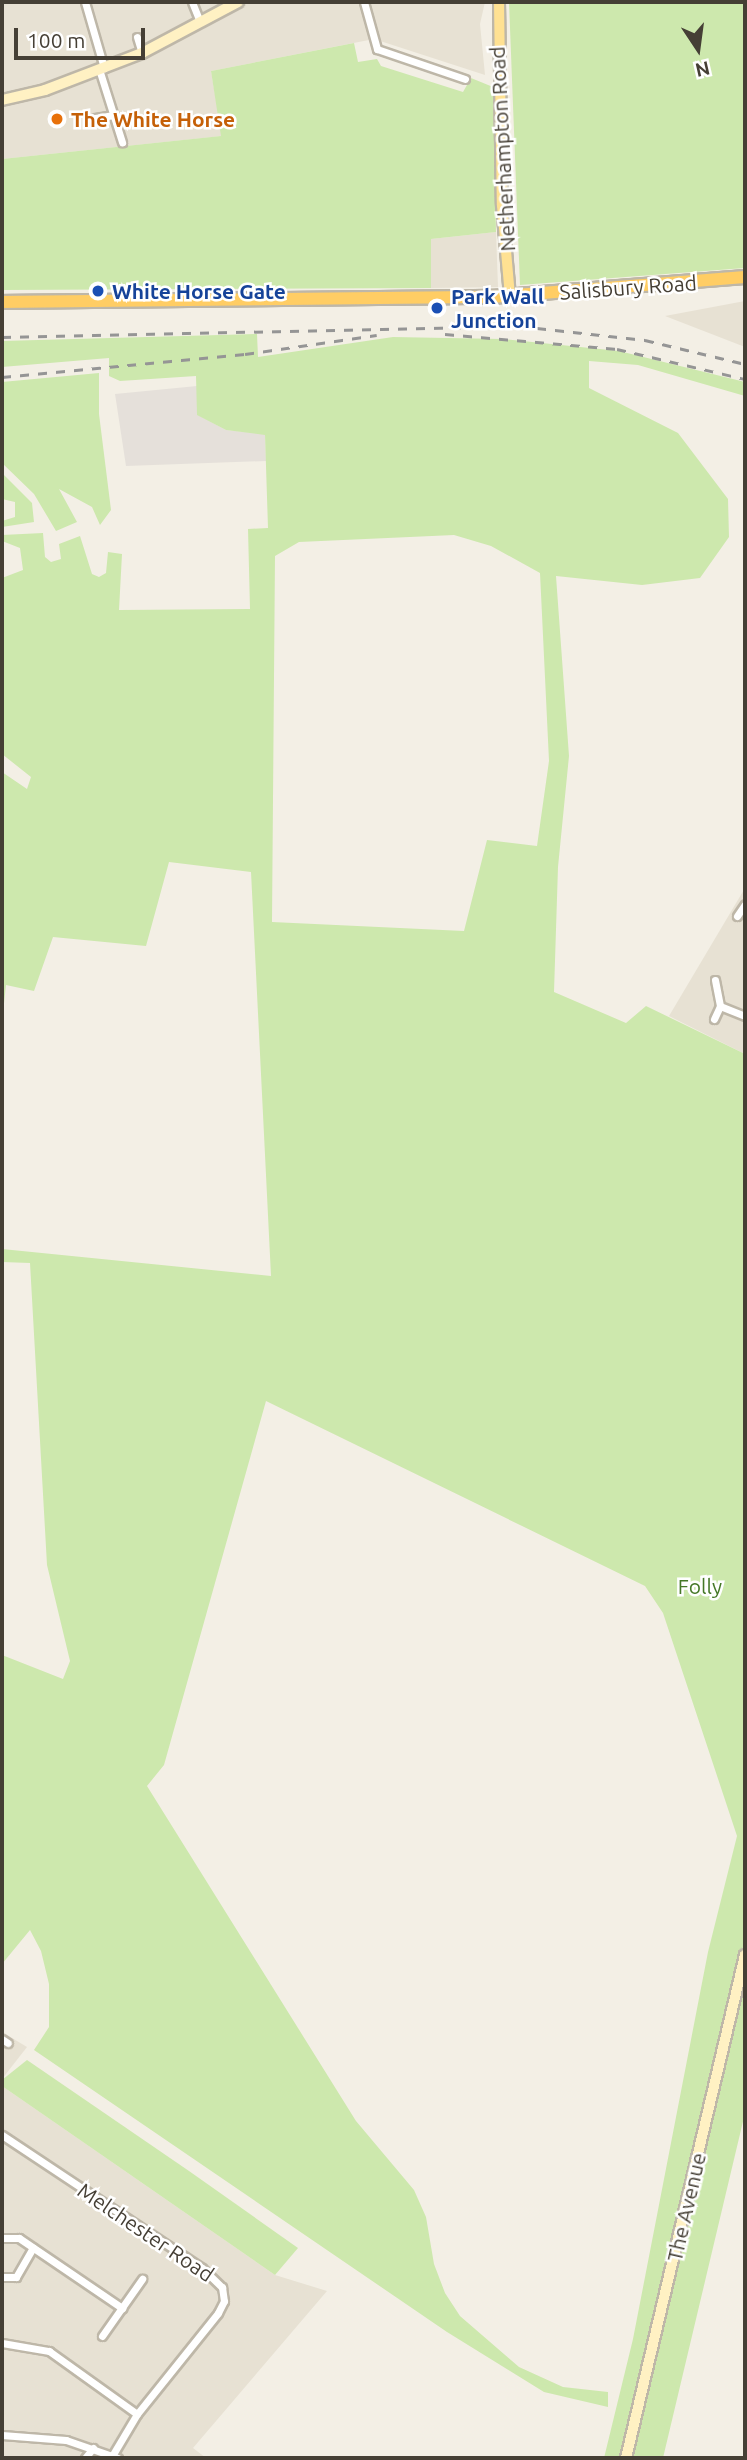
<!DOCTYPE html>
<style>
body{margin:0}
#map{position:relative;width:747px;height:2460px;overflow:hidden;background:#f3efe5;font-family:Ubuntu,sans-serif}
div>[style]{position:absolute}
.residential>*{inset:0;background:#e7e1d3}
.industrial>*{inset:0;background:#e5e0da}
.green>*{inset:0;background:#cde8ad}
.roads{filter:drop-shadow(2px 0 #beb7a8) drop-shadow(-2px 0 #beb7a8) drop-shadow(0 2px #beb7a8) drop-shadow(0 -2px #beb7a8)}
.street>*{height:7px;margin:-3.5px;padding:0 3.5px;transform-origin:3.5px;border-radius:3.5px;background:#fff}
.secondary>*{height:10px;margin:-5px;padding:0 5px;transform-origin:5px;border-radius:5px;background:#fff1c3}
.primary>*{height:10px;margin:-5px;padding:0 5px;transform-origin:5px;border-radius:5px;background:#ffe192}
.highway>*{height:12px;margin:-6px;padding:0 6px;transform-origin:6px;border-radius:6px;background:#ffcd64}
.rail>*{height:2.5px;margin-top:-1.25px;transform-origin:0;background:repeating-linear-gradient(90deg,#959595 0 9px,transparent 0 18px)}
.dots>*{width:19px;height:19px;translate:-50% -50%;box-sizing:border-box;border:4px solid #fff;border-radius:50%}
span{translate:-50% -50%;white-space:nowrap;text-align:center;line-height:1.15;-webkit-text-stroke:5px #fff;paint-order:stroke}
.food-label{font-size:21px;color:#c56008;font-weight:700}
.left{translate:0 -50%;text-align:left}
.street-label{font-size:21px;color:#453f35}
.transit-label{font-size:21px;color:#164399;font-weight:700}
.park-label{font-size:21px;color:#457827}
.frame{position:absolute;inset:0;border:4px solid #453f35;pointer-events:none}
.north{position:absolute;left:663px;top:14px;width:70px;height:70px;-webkit-text-stroke:5px #fff;paint-order:stroke;rotate:167deg;font-size:19px;font-weight:700;line-height:28px;text-align:center;color:#453f35}
.north::after{content:'';display:block;margin:auto;width:24px;height:32px;background:#453f35;clip-path:polygon(50% 0,100% 100%,50% 72%,0 100%)}
.scale{position:absolute;left:14px;top:28px;width:131px;height:32px;box-sizing:border-box;border:4px solid #453f35;border-top:0;padding-left:9px;font-size:21px;line-height:24px;white-space:nowrap;color:#453f35;-webkit-text-stroke:5px #fff;paint-order:stroke}
</style>
<div id="map">
<div class="residential">
<i style="clip-path:polygon(2px 2px,485px 2px,480px 24px,485px 75px,374px 39px,211px 71px,222px 136px,2px 159px)"></i>
<i style="clip-path:polygon(496px 232px,498px 287px,431px 288px,431px 239px)"></i>
<i style="clip-path:polygon(745px 301px,745px 347px,665px 316px)"></i>
<i style="clip-path:polygon(745px 888px,745px 1054px,669px 1016px)"></i>
<i style="clip-path:polygon(2px 2032px,27px 2047px,2px 2079px)"></i>
<i style="clip-path:polygon(2px 2086px,275px 2275px,327px 2291px,193px 2448px,206px 2458px,2px 2458px)"></i>
</div>
<div class="industrial">
<i style="clip-path:polygon(197px 386px,198px 415px,226px 430px,265px 434px,266px 461px,126px 466px,115px 394px)"></i>
</div>
<div class="green">
<i style="clip-path:polygon(509px 2px,745px 2px,745px 268px,520px 285px)"></i>
<i style="clip-path:polygon(354px 43px,358px 62px,377px 59px,381px 66px,463px 92px,471px 78px,493px 87px,496px 232px,431px 239px,431px 288px,2px 290px,2px 159px,221px 136px,211px 71px)"></i>
<i style="clip-path:polygon(evenodd,257px 334px,258px 357px,393px 337px,502px 339px,619px 351px,745px 382px,745px 396px,638px 365px,589px 361px,589px 388px,678px 433px,728px 499px,729px 537px,700px 578px,642px 585px,556px 576px,569px 756px,558px 867px,554px 992px,626px 1023px,646px 1006px,745px 1054px,745px 2113px,663px 2458px,604px 2458px,633px 2339px,708px 1952px,737px 1836px,663px 1613px,645px 1586px,266px 1401px,164px 1765px,147px 1786px,356px 2121px,414px 2190px,426px 2217px,434px 2264px,445px 2293px,460px 2316px,519px 2367px,563px 2387px,608px 2392px,608px 2407px,544px 2392px,447px 2332px,34px 2050px,49px 2027px,49px 1984px,41px 1951px,30px 1930px,2px 1964px,2px 1655px,63px 1679px,70px 1661px,47px 1565px,30px 1263px,2px 1262px,2px 1249px,271px 1276px,251px 872px,169px 862px,146px 946px,53px 937px,34px 991px,6px 985px,2px 1022px,2px 772px,27px 789px,31px 777px,2px 754px,2px 578px,23px 570px,20px 548px,2px 541px,2px 535px,43px 533px,45px 557px,51px 562px,61px 559px,59px 544px,80px 536px,92px 574px,99px 577px,106px 573px,108px 552px,122px 554px,119px 610px,250px 609px,248px 529px,268px 528px,265px 435px,226px 430px,197px 415px,196px 376px,120px 381px,109px 376px,109px 358px,2px 367px,2px 341px,257px 334px,454px 535px,491px 546px,540px 573px,549px 761px,537px 846px,487px 840px,464px 931px,272px 922px,275px 556px,299px 542px,454px 535px)"></i>
<i style="clip-path:polygon(99px 373px,99px 414px,111px 510px,100px 525px,92px 507px,59px 489px,77px 522px,56px 531px,34px 494px,2px 463px,2px 382px)"></i>
<i style="clip-path:polygon(2px 473px,32px 503px,34px 522px,2px 527px,2px 521px,15px 517px,15px 502px,2px 499px)"></i>
<i style="clip-path:polygon(27px 2060px,189px 2171px,298px 2248px,275px 2275px,2px 2086px,2px 2080px)"></i>
</div>
<div class="roads">
<div class="street">
<i style="left:85px;top:2px;width:69px;rotate:73.9deg"></i>
<i style="left:192px;top:2px;width:18px;rotate:68deg"></i>
<i style="left:364px;top:2px;width:49px;rotate:74.5deg"></i>
<i style="left:377px;top:49px;width:93px;rotate:18.8deg"></i>
<i style="left:137px;top:37px;width:17px;rotate:73deg"></i>
<i style="left:99px;top:69px;width:77px;rotate:72.5deg"></i>
<i style="left:95px;top:118px;width:19px;rotate:-9deg"></i>
<i style="left:737px;top:916px;width:14px;rotate:-56deg"></i>
<i style="left:715px;top:980px;width:26px;rotate:79deg"></i>
<i style="left:720px;top:1006px;width:27px;rotate:22deg"></i>
<i style="left:714px;top:1019px;width:14px;rotate:-65deg"></i>
<i style="left:2px;top:2039px;width:7px;rotate:34deg"></i>
<i style="left:2px;top:2135px;width:240px;rotate:33.6deg"></i>
<i style="left:202px;top:2268px;width:28px;rotate:44deg"></i>
<i style="left:222px;top:2287px;width:14px;rotate:82deg"></i>
<i style="left:224px;top:2301px;width:13px;rotate:117deg"></i>
<i style="left:218px;top:2313px;width:129px;rotate:128.7deg"></i>
<i style="left:137px;top:2414px;width:49px;rotate:120.8deg"></i>
<i style="left:2px;top:2238px;width:17px"></i>
<i style="left:19px;top:2238px;width:125px;rotate:34.2deg"></i>
<i style="left:2px;top:2277px;width:14px"></i>
<i style="left:16px;top:2277px;width:34px;rotate:-60deg"></i>
<i style="left:102px;top:2336px;width:70px;rotate:-54.9deg"></i>
<i style="left:2px;top:2343px;width:48px;rotate:9.7deg"></i>
<i style="left:49px;top:2351px;width:108px;rotate:35.6deg"></i>
<i style="left:2px;top:2435px;width:64px;rotate:4.5deg"></i>
<i style="left:66px;top:2440px;width:55px;rotate:19.1deg"></i>
<i style="left:85px;top:2458px;width:13px;rotate:-51deg"></i>
</div>
<div class="secondary">
<i style="left:2px;top:100px;width:44px;rotate:-13.1deg"></i>
<i style="left:45px;top:90px;width:104px;rotate:-20.9deg"></i>
<i style="left:142px;top:53px;width:109px;rotate:-28deg"></i>
<i style="left:626px;top:2458px;width:517px;rotate:-76.69deg"></i>
</div>
<div class="primary">
<i style="left:499px;top:2px;width:203px;rotate:89.2deg"></i>
<i style="left:502px;top:205px;width:91px;rotate:85deg"></i>
</div>
<div class="highway">
<i style="left:2px;top:302px;width:489px;rotate:-0.6deg"></i>
<i style="left:491px;top:297px;width:255px;rotate:-4.5deg"></i>
</div>
</div>
<div class="rail">
<i style="left:445px;top:334px;width:173px;rotate:5deg"></i>
<i style="left:617px;top:349px;width:131px;rotate:13.2deg"></i>
<i style="left:2px;top:337px;width:517px;rotate:-1.22deg"></i>
<i style="left:519px;top:326px;width:127px;rotate:6.3deg"></i>
<i style="left:645px;top:340px;width:103px;rotate:13.5deg"></i>
<i style="left:2px;top:377px;width:244px;rotate:-5.4deg"></i>
<i style="left:245px;top:354px;width:133px;rotate:-8.2deg"></i>
</div>
<div class="dots">
<i style="left:57px;top:119px;background:#e8710a"></i>
<i style="left:98px;top:291px;background:#1a4fb4"></i>
<i style="left:437px;top:308px;background:#1a4fb4"></i>
</div>
<div class="food-label">
<span class="left" style="left:71px;top:119px">The White Horse</span>
</div>
<div class="street-label">
<span style="left:502px;top:149px;rotate:-93deg">Netherhampton Road</span>
<span style="left:628px;top:287px;rotate:-4deg">Salisbury Road</span>
<span style="left:686px;top:2207px;rotate:-77deg">The Avenue</span>
<span style="left:146px;top:2232px;rotate:34deg">Melchester Road</span>
</div>
<div class="transit-label">
<span class="left" style="left:112px;top:291px">White Horse Gate</span>
<span class="left" style="left:451px;top:308px">Park Wall<br>Junction</span>
</div>
<div class="park-label">
<span style="left:700px;top:1586px">Folly</span>
</div>
<div class="frame"></div>
<div class="north">N</div>
<div class="scale">100 m</div>
</div>
